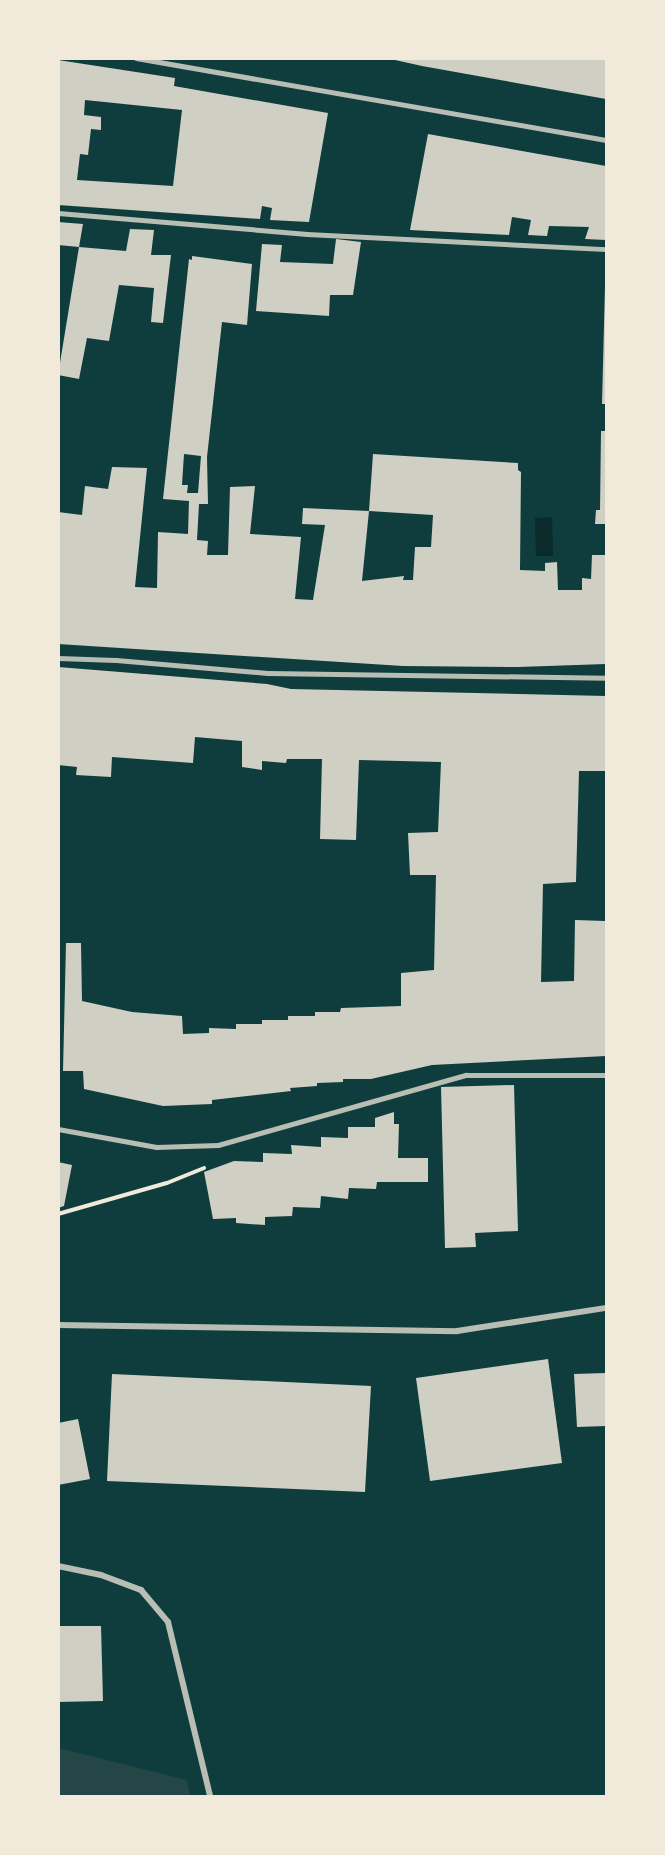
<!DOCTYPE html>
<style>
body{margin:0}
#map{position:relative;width:665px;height:1855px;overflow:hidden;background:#0f3d3e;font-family:Figtree,sans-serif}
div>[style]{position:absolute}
.green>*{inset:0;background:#244646}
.water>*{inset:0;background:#0a2a2b}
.building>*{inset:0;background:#cfcfc3}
.path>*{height:4px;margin:-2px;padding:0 2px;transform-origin:2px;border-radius:2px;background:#f1e9da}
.pedestrian>*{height:5px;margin:-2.5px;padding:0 2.5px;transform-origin:2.5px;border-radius:2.5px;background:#b8beb3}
.minor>*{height:6px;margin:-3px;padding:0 3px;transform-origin:3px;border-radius:3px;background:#b8beb3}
span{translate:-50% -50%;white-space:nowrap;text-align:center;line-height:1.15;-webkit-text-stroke:5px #f1e9da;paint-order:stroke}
.frame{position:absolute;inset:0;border:60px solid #f1e9da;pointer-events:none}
</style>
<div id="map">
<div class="green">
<i style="clip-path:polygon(59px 1748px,187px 1780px,190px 1796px,59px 1796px)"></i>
</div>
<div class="water">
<i style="clip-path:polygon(552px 517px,553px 556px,536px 556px,535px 518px)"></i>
</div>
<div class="building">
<i style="clip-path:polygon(386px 58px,606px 58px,606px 99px,422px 66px)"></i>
<i style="clip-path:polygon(evenodd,58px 60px,175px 78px,174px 86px,328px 113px,309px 222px,270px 220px,272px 208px,262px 206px,260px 219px,58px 205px,58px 60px,85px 100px,182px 110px,173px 186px,77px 180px,80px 154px,88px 155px,91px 129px,101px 130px,101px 117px,84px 115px,85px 100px)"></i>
<i style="clip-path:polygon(428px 134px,606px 166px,606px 240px,585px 239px,589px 227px,549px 226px,547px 236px,528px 235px,531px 220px,512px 217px,509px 235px,410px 230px)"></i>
<i style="clip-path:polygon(58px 222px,83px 224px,79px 247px,126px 251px,130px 229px,154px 230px,151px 255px,171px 255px,163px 323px,151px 322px,154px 288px,119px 285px,109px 341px,87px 338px,79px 379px,58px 375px,79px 247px,58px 245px)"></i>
<i style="clip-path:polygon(336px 239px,361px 242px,353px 295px,330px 295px,329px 316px,256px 311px,262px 244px,282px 245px,280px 262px,333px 264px)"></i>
<i style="clip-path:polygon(evenodd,192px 256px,252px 264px,247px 325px,222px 322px,207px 457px,208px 504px,199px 504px,197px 540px,208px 541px,207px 555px,228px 555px,230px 487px,255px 486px,250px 534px,301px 537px,295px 599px,313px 600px,325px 525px,302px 524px,303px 508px,369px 511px,362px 581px,404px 576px,403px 580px,413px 580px,415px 547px,431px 547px,433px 515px,369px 511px,373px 454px,518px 463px,518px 470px,521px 472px,520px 570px,545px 571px,545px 563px,557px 562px,558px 590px,582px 590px,582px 578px,591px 579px,592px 555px,606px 555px,606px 664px,518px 667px,403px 666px,58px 644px,58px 512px,82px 515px,85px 486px,108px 489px,112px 467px,147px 468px,135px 587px,157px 588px,158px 532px,188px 534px,189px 501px,163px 499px,189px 259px,192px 260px,192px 256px,184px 454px,201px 456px,198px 493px,187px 493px,188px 485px,182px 485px,184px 454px)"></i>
<i style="clip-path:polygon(605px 287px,606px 287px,606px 404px,602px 404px)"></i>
<i style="clip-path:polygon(601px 431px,606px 431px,606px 524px,595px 524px,596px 510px,600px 510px)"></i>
<i style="clip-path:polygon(58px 667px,267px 684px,291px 689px,606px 696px,606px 771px,579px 771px,576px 882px,543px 884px,541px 982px,574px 981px,575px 920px,605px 921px,606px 1056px,432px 1065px,371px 1079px,343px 1079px,343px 1082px,317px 1083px,317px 1086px,290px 1088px,291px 1091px,212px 1100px,212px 1104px,163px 1106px,84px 1089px,83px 1071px,63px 1071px,66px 943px,81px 943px,82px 1001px,132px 1012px,182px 1016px,183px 1034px,209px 1033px,209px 1028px,236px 1029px,236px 1024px,262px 1024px,262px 1020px,288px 1020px,288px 1016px,315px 1016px,315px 1012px,340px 1012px,341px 1008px,401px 1006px,401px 973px,434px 970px,436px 875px,410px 875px,408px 833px,438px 832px,441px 762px,359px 760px,356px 840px,320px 839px,322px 759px,287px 759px,286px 763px,262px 761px,262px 770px,242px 767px,242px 741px,195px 737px,193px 763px,112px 757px,111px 777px,76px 775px,77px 767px,58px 765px)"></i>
<i style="clip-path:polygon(514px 1085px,518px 1231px,475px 1233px,476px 1247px,445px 1248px,441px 1087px)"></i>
<i style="clip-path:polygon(394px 1112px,394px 1124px,399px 1124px,398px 1158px,428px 1158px,428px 1182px,377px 1182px,376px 1189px,349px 1188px,348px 1199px,321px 1196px,320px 1208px,293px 1207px,292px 1216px,265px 1217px,265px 1225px,236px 1223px,236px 1218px,213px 1219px,204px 1172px,234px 1161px,263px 1162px,263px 1153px,292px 1154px,291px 1145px,321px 1147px,321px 1137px,348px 1138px,348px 1127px,375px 1127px,375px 1118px)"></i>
<i style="clip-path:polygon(58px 1162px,72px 1165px,64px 1206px,58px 1208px)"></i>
<i style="clip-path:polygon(548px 1359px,562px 1463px,430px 1481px,416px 1378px)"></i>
<i style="clip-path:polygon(606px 1373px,606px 1426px,577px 1427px,574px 1374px)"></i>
<i style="clip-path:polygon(112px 1374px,371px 1386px,365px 1492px,107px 1481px)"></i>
<i style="clip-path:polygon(78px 1419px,90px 1479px,58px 1485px,58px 1423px)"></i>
<i style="clip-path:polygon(58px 1626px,101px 1626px,103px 1701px,58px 1702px)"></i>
</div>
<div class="path">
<i style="left:58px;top:1214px;width:113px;rotate:-15.9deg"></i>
<i style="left:167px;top:1183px;width:40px;rotate:-22deg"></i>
</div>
<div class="pedestrian">
<i style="left:136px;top:58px;width:477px;rotate:9.9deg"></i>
<i style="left:58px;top:213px;width:250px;rotate:4.8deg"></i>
<i style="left:307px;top:234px;width:299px;rotate:2.9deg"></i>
<i style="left:58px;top:658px;width:58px;rotate:2deg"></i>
<i style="left:116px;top:660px;width:152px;rotate:4.9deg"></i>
<i style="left:267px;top:673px;width:339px;rotate:0.8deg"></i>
<i style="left:58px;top:1129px;width:100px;rotate:10.4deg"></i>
<i style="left:156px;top:1147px;width:62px;rotate:-1.8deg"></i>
<i style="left:218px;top:1145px;width:258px;rotate:-15.8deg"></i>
<i style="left:466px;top:1075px;width:140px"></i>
</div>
<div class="minor">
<i style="left:58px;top:1325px;width:399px;rotate:0.9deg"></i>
<i style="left:457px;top:1331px;width:151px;rotate:-8.8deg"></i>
<i style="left:58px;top:1566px;width:44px;rotate:11.8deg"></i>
<i style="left:101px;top:1575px;width:43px;rotate:20.6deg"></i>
<i style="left:141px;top:1590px;width:42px;rotate:49.8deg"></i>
<i style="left:168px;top:1622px;width:179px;rotate:76.4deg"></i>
</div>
<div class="frame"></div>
</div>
